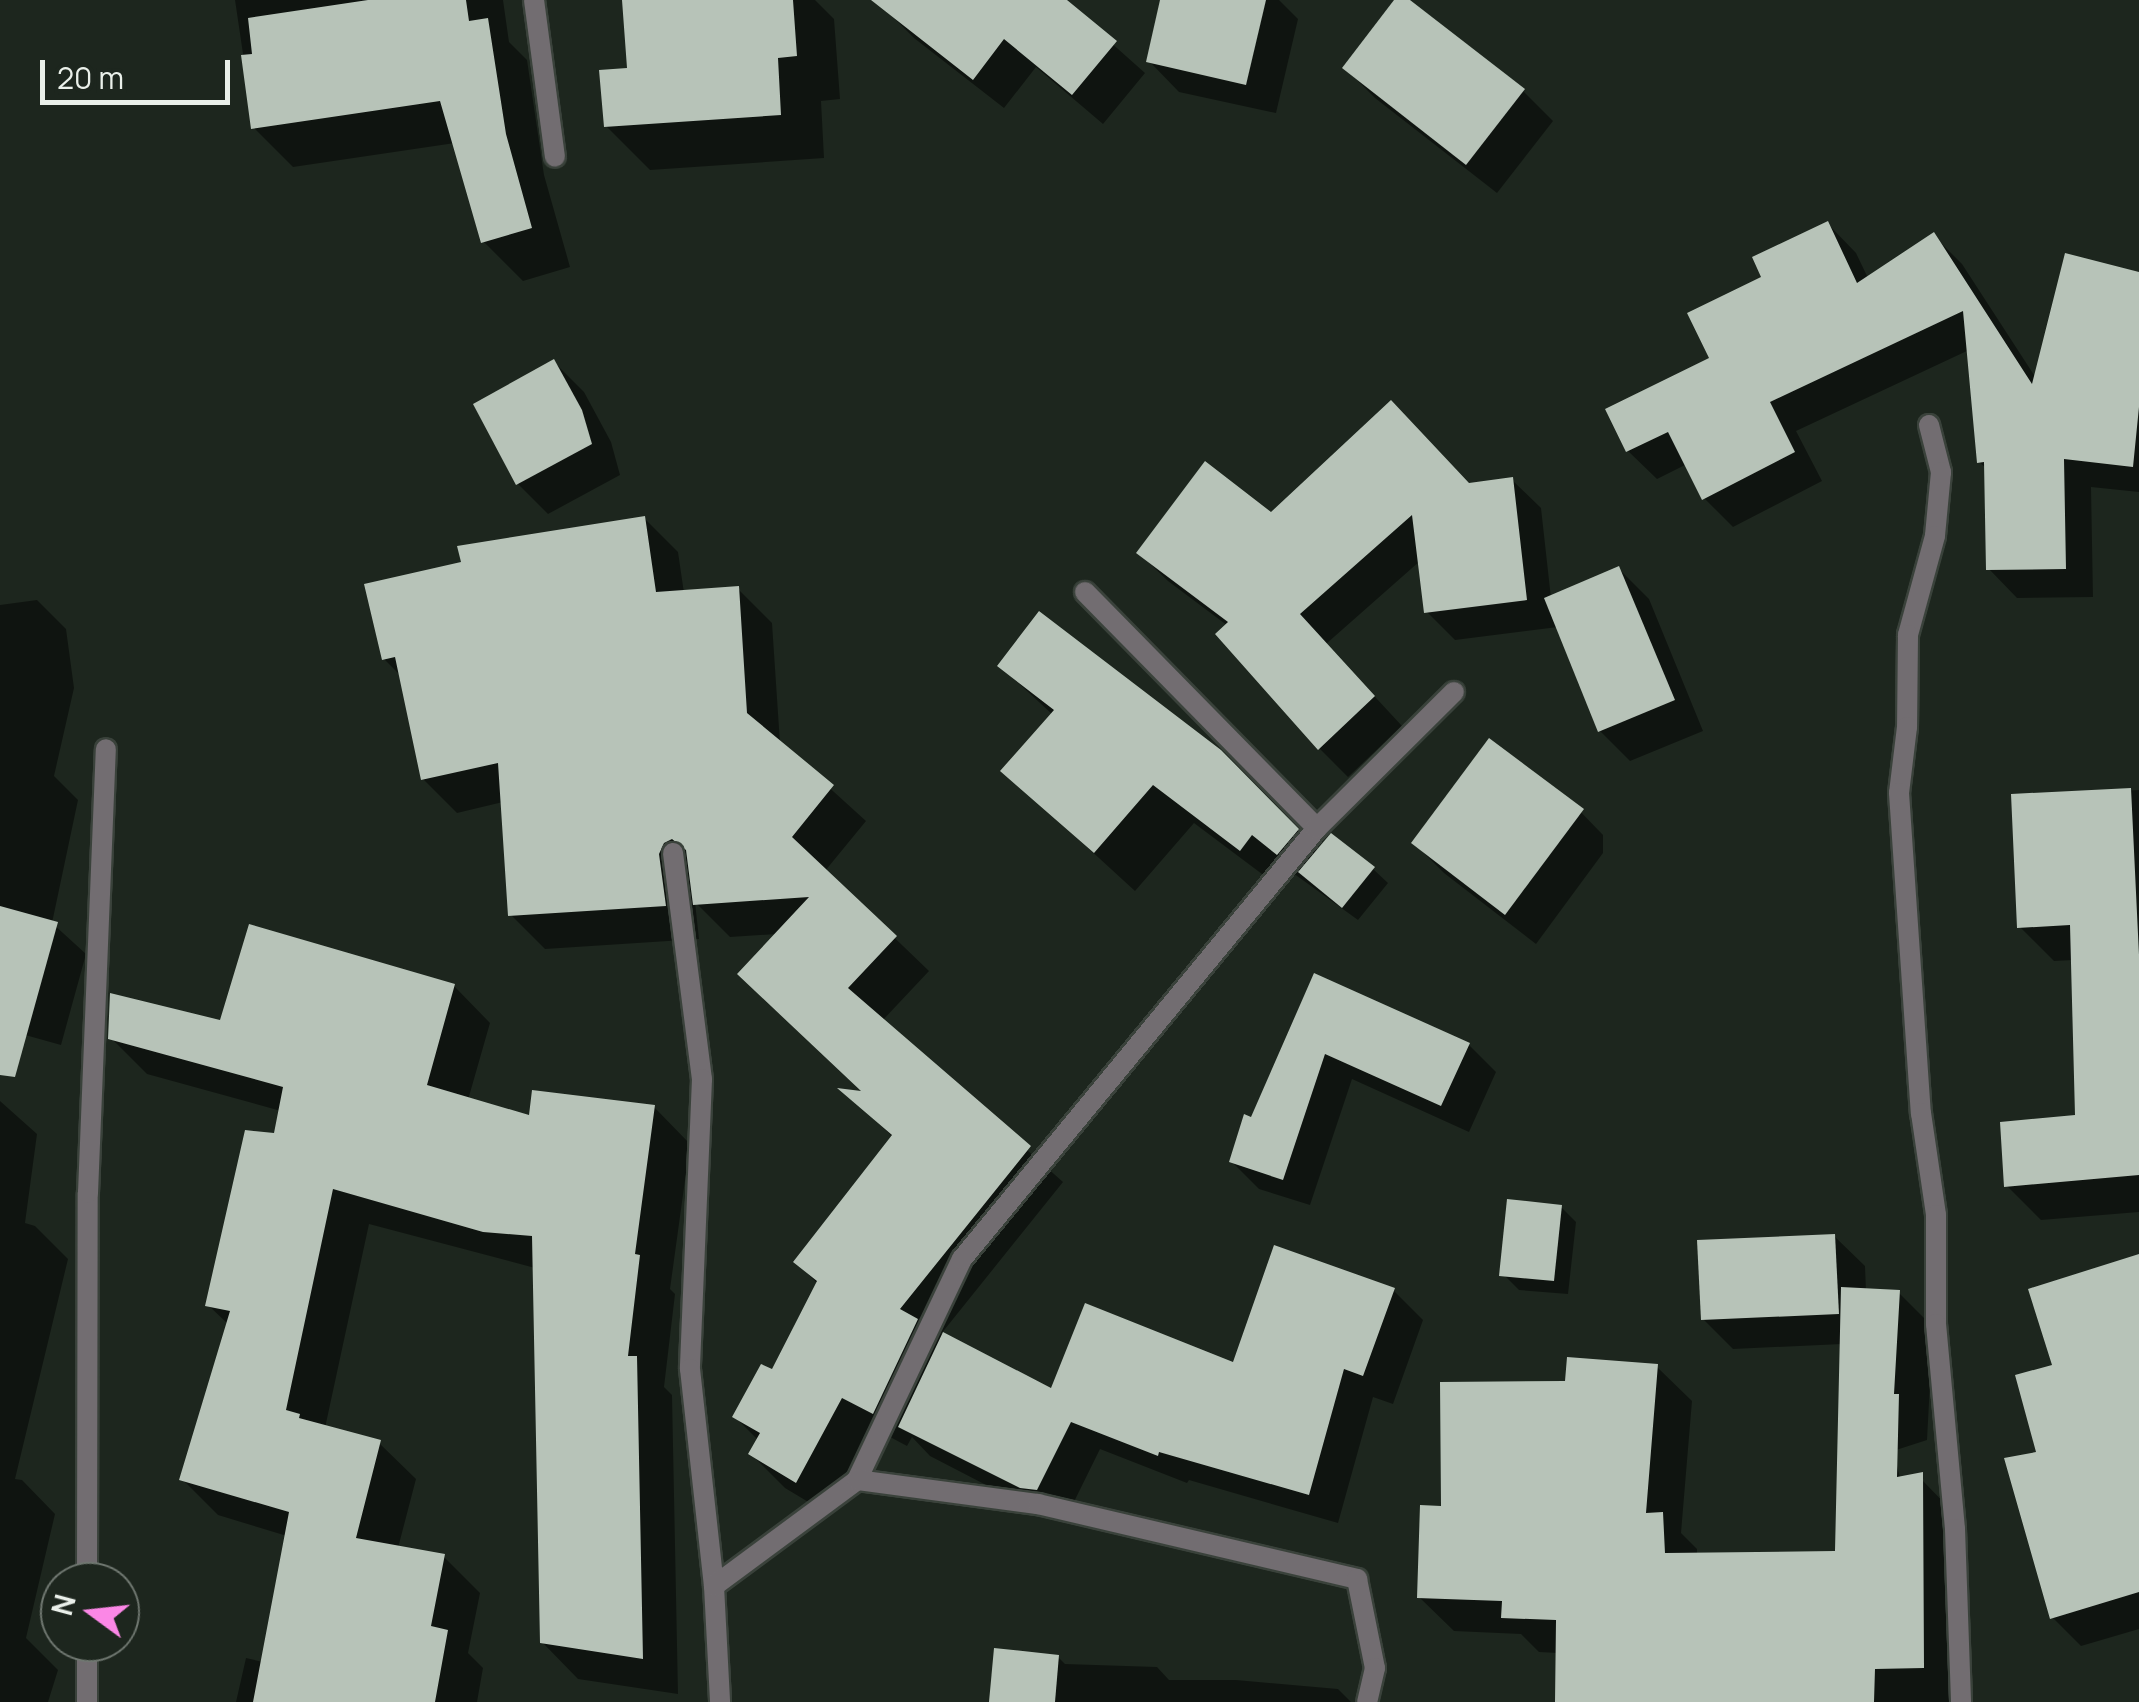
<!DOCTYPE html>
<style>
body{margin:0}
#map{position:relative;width:2139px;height:1702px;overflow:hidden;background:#1d261e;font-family:Manrope,sans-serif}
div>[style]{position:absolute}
.shadow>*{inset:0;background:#0007}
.building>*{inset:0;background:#b7c3b8}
.roads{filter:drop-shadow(2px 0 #3a423b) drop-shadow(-2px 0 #3a423b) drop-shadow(0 2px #3a423b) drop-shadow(0 -2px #3a423b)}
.street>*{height:20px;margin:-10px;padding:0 10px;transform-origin:10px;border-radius:10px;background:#726d71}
span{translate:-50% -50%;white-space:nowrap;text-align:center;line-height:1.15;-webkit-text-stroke:10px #1d261e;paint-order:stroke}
.north{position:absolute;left:40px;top:1562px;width:100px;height:100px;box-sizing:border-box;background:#1d261e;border:2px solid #6f7770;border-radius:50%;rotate:285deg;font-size:28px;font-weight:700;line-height:40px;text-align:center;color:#eaf0ea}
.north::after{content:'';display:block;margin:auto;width:35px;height:45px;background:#fb87e6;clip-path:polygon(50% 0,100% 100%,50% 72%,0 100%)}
.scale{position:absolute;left:40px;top:60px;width:190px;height:45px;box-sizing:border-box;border:5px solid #eaf0ea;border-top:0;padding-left:12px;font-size:30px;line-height:35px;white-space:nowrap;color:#eaf0ea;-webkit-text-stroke:8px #1d261e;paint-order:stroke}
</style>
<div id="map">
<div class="shadow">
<i style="clip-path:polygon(235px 0,503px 0,509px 42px,527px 60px,544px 175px,570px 267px,523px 281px,484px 242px,455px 143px,293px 167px,254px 128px)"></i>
<i style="clip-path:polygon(625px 0,815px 0,834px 19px,840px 99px,821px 101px,824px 158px,650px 170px,606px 126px,630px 71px)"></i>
<i style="clip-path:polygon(892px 0,1063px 0,1145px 73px,1103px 124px,1036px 67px,1004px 108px,914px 38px,884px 8px)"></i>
<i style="clip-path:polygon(1162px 0,1279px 0,1298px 19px,1276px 113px,1179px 92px,1149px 61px)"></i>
<i style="clip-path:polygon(1345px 68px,1523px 91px,1553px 121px,1497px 193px,1375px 98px)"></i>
<i style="clip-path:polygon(1828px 224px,1856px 253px,1868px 278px,1933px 235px,1962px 264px,2036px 378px,2139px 275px,2139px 492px,2091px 487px,2093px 597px,2017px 598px,1989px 569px,1986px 468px,1979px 462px,1969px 350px,1796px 431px,1822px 481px,1733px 527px,1704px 498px,1687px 464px,1657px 479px,1628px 451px,1713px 360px,1765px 278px)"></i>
<i style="clip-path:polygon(554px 362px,584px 392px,611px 442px,620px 475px,548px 514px,518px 484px,476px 405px)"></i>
<i style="clip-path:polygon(1512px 480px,1541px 508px,1551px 598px,1619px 569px,1649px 599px,1703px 731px,1630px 761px,1600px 731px,1558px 627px,1455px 640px,1426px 611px,1420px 561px,1326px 644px,1402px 726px,1348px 777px,1319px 748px,1228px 626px,1168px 581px,1139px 553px,1271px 515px)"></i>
<i style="clip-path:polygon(644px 518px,678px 552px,684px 593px,738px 589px,772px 623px,780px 743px,866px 821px,825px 871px,929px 971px,882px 1021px,1063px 1182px,941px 1334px,1052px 1392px,1234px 1365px,1393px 1290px,1423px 1320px,1393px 1404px,1373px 1397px,1338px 1523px,1189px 1480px,1187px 1483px,1100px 1449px,1066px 1518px,1015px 1500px,930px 1456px,912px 1437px,907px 1446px,877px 1430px,830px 1515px,785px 1488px,751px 1454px,759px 1441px,735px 1417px,773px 1373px,818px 1284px,796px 1262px,893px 1137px,844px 1091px,866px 1095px,777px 934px,730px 937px,695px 902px,699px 939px,545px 949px,511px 915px,503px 802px,457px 813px,423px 779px,402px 677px,384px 659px)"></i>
<i style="clip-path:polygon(37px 600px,66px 629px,74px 688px,54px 776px,78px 800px,52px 923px,86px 954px,61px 1045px,0 1028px,0 605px)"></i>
<i style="clip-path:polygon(1000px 666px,1219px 751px,1319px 852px,1373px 869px,1388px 883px,1358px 920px,1293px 873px,1282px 889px,1194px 823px,1135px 891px,1004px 771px,1053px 715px)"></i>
<i style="clip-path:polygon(2139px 790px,2139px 1212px,2041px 1220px,2007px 1186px,2077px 1118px,2074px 960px,2054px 961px,2020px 927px,2013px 796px)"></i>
<i style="clip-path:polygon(1573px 804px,1603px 835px,1603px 853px,1536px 944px,1444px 873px,1414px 843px)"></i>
<i style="clip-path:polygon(1315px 976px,1469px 1045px,1496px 1072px,1469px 1132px,1352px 1079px,1310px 1205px,1259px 1189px,1232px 1162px)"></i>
<i style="clip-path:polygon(454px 986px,490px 1023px,468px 1100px,531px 1118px,654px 1107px,690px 1144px,670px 1289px,675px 1294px,664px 1387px,672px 1395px,678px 1694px,578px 1679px,542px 1642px,535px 1268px,369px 1224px,325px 1428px,379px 1443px,416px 1479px,398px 1548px,443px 1556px,480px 1593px,468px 1653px,483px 1668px,477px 1702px,236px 1702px,246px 1658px,263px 1662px,287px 1536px,218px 1515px,182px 1479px,229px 1325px,208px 1305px,276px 1136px,281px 1111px,147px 1074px,111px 1038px)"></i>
<i style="clip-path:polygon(0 1101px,37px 1134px,25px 1223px,35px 1226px,68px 1259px,15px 1479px,22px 1480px,55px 1514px,26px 1638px,58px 1670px,48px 1702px,0 1702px)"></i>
<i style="clip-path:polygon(1561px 1207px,1576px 1222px,1568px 1294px,1519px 1290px,1504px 1275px)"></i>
<i style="clip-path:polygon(1834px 1236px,1865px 1266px,1866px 1291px,1898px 1292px,1933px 1327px,1927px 1440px,1893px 1451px,1902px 1485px,1922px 1480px,1956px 1515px,1958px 1702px,1557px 1702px,1558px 1653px,1539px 1652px,1521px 1634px,1454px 1631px,1419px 1597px,1444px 1508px,1567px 1384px,1657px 1367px,1692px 1401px,1681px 1533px,1697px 1549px,1697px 1556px,1838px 1554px,1842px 1344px,1733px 1349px,1703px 1319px)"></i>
<i style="clip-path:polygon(2139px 1427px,2139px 1629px,2081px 1646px,2052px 1617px)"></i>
<i style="clip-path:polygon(1058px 1657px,1065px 1664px,1157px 1667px,1169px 1680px,1236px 1680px,1338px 1689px,1351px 1702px,992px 1702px)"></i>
</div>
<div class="building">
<i style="clip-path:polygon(368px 0,466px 0,469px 21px,488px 18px,506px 134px,532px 228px,481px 243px,440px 101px,251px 129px,241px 55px,252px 54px,248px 18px)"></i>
<i style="clip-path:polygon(622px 0,793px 0,797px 56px,778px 58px,781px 115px,604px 127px,599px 70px,627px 68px)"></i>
<i style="clip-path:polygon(871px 0,1067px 0,1117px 41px,1072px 95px,1004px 39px,973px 80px)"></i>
<i style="clip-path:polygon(1160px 0,1266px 0,1246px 85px,1146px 62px)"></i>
<i style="clip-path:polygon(1394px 0,1410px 0,1525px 89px,1466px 165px,1342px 68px)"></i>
<i style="clip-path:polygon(1828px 221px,1857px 283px,1934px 232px,2032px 384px,2065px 253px,2139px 272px,2139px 407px,2133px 467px,2064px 459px,2066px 569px,1986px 570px,1984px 462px,1977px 463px,1963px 311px,1770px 402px,1795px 452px,1702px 500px,1668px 432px,1626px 452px,1605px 409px,1709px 358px,1687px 313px,1761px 277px,1752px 257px)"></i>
<i style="clip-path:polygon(554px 359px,582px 410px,592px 444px,516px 485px,473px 404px)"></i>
<i style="clip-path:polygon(1391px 400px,1469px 483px,1513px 477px,1527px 600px,1424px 613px,1412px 515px,1300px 614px,1375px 696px,1318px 750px,1215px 634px,1228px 622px,1136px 553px,1205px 461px,1271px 512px)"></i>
<i style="clip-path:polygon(645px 516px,656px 592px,739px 586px,747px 713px,834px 785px,792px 837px,897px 936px,848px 988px,1031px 1146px,900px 1309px,918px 1319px,873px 1414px,842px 1398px,796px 1483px,748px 1454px,760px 1433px,732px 1417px,761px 1364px,772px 1369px,817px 1281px,793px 1262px,892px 1135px,837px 1088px,861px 1091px,737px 974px,809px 897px,693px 905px,686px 850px,672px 839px,664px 843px,659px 854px,666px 906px,508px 916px,498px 763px,421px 780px,395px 657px,382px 660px,364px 584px,461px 562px,457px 546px)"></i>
<i style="clip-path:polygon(1619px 566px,1675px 700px,1598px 732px,1544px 598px)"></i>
<i style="clip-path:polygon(1039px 611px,1221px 750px,1299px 829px,1277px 855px,1252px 835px,1240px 851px,1153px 785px,1094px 853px,1000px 771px,1054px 710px,997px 666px)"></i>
<i style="clip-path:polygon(1489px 738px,1584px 809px,1505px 915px,1411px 843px)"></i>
<i style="clip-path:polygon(2131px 788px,2139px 955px,2139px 1175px,2004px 1187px,2000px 1122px,2075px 1115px,2070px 925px,2017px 928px,2011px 794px)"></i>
<i style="clip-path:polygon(1331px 833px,1375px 867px,1342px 908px,1298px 872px)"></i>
<i style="clip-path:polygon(0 906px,58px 922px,15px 1077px,0 1075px)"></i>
<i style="clip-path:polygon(249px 924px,455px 984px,427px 1085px,529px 1115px,532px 1090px,655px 1105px,635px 1254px,640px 1255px,628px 1356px,637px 1356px,643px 1659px,540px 1643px,532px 1236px,483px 1232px,333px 1189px,286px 1410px,300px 1414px,299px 1418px,381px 1440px,356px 1538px,445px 1554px,431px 1626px,448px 1630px,435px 1702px,253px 1702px,289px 1512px,179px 1480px,230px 1311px,205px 1306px,245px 1130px,274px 1133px,283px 1087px,108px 1039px,110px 993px,220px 1020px)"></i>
<i style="clip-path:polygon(1314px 973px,1470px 1043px,1441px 1106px,1325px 1054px,1283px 1180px,1229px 1162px,1244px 1114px,1251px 1117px)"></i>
<i style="clip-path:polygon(1507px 1199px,1562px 1205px,1554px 1281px,1499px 1276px)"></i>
<i style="clip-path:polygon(1835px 1234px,1839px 1314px,1701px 1320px,1697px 1240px)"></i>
<i style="clip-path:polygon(1274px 1245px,1395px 1288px,1363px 1376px,1344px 1369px,1309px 1495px,1159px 1452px,1158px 1456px,1071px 1422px,1037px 1490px,1020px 1488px,898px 1427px,943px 1332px,1051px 1388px,1085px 1303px,1233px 1362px)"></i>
<i style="clip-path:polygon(2139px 1254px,2139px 1592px,2050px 1619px,2004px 1458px,2036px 1452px,2015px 1375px,2052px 1365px,2028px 1289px)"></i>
<i style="clip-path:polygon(1841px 1287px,1900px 1290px,1894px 1394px,1899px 1394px,1897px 1477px,1923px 1472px,1924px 1668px,1875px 1669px,1874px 1702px,1555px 1702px,1556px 1620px,1501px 1618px,1502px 1601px,1417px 1598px,1420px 1505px,1441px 1506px,1440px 1382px,1565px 1381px,1567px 1357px,1658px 1364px,1646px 1513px,1663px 1512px,1665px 1553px,1835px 1551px)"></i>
<i style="clip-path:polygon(994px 1648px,1059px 1655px,1055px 1702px,989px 1702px)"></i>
</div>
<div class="roads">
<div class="street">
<i style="left:534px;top:0;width:158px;rotate:82.4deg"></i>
<i style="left:1929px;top:425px;width:49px;rotate:75.7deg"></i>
<i style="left:1941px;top:472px;width:64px;rotate:95.4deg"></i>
<i style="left:1935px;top:536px;width:103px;rotate:105.3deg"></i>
<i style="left:1908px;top:635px;width:92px;rotate:90.6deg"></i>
<i style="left:1907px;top:727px;width:66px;rotate:96.9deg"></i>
<i style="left:1899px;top:793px;width:321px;rotate:86.1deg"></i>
<i style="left:1921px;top:1113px;width:103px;rotate:81.6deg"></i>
<i style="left:1936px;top:1215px;width:109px;rotate:90deg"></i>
<i style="left:1936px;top:1324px;width:206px;rotate:84.7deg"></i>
<i style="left:1955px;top:1529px;width:173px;rotate:88deg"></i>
<i style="left:1085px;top:592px;width:331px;rotate:45.5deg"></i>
<i style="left:673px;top:853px;width:228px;rotate:82.7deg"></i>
<i style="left:702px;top:1079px;width:290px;rotate:92.4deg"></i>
<i style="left:690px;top:1369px;width:218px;rotate:83.7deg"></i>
<i style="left:714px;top:1586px;width:116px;rotate:87deg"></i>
<i style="left:857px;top:1480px;width:245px;rotate:-64.6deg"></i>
<i style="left:962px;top:1259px;width:558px;rotate:-50.52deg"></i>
<i style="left:1317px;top:828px;width:193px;rotate:-44.8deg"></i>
<i style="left:87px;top:1582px;width:389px;rotate:-89.9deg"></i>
<i style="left:88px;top:1193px;width:444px;rotate:-87.7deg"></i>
<i style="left:714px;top:1586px;width:178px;rotate:-36.5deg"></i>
<i style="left:857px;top:1480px;width:183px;rotate:7.6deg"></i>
<i style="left:1038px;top:1504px;width:328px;rotate:13.2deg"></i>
<i style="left:1357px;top:1579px;width:91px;rotate:78.6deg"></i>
<i style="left:1375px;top:1668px;width:35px;rotate:103deg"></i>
<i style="left:87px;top:1702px;width:60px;rotate:-90deg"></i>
</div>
</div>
<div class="north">N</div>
<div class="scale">20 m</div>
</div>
